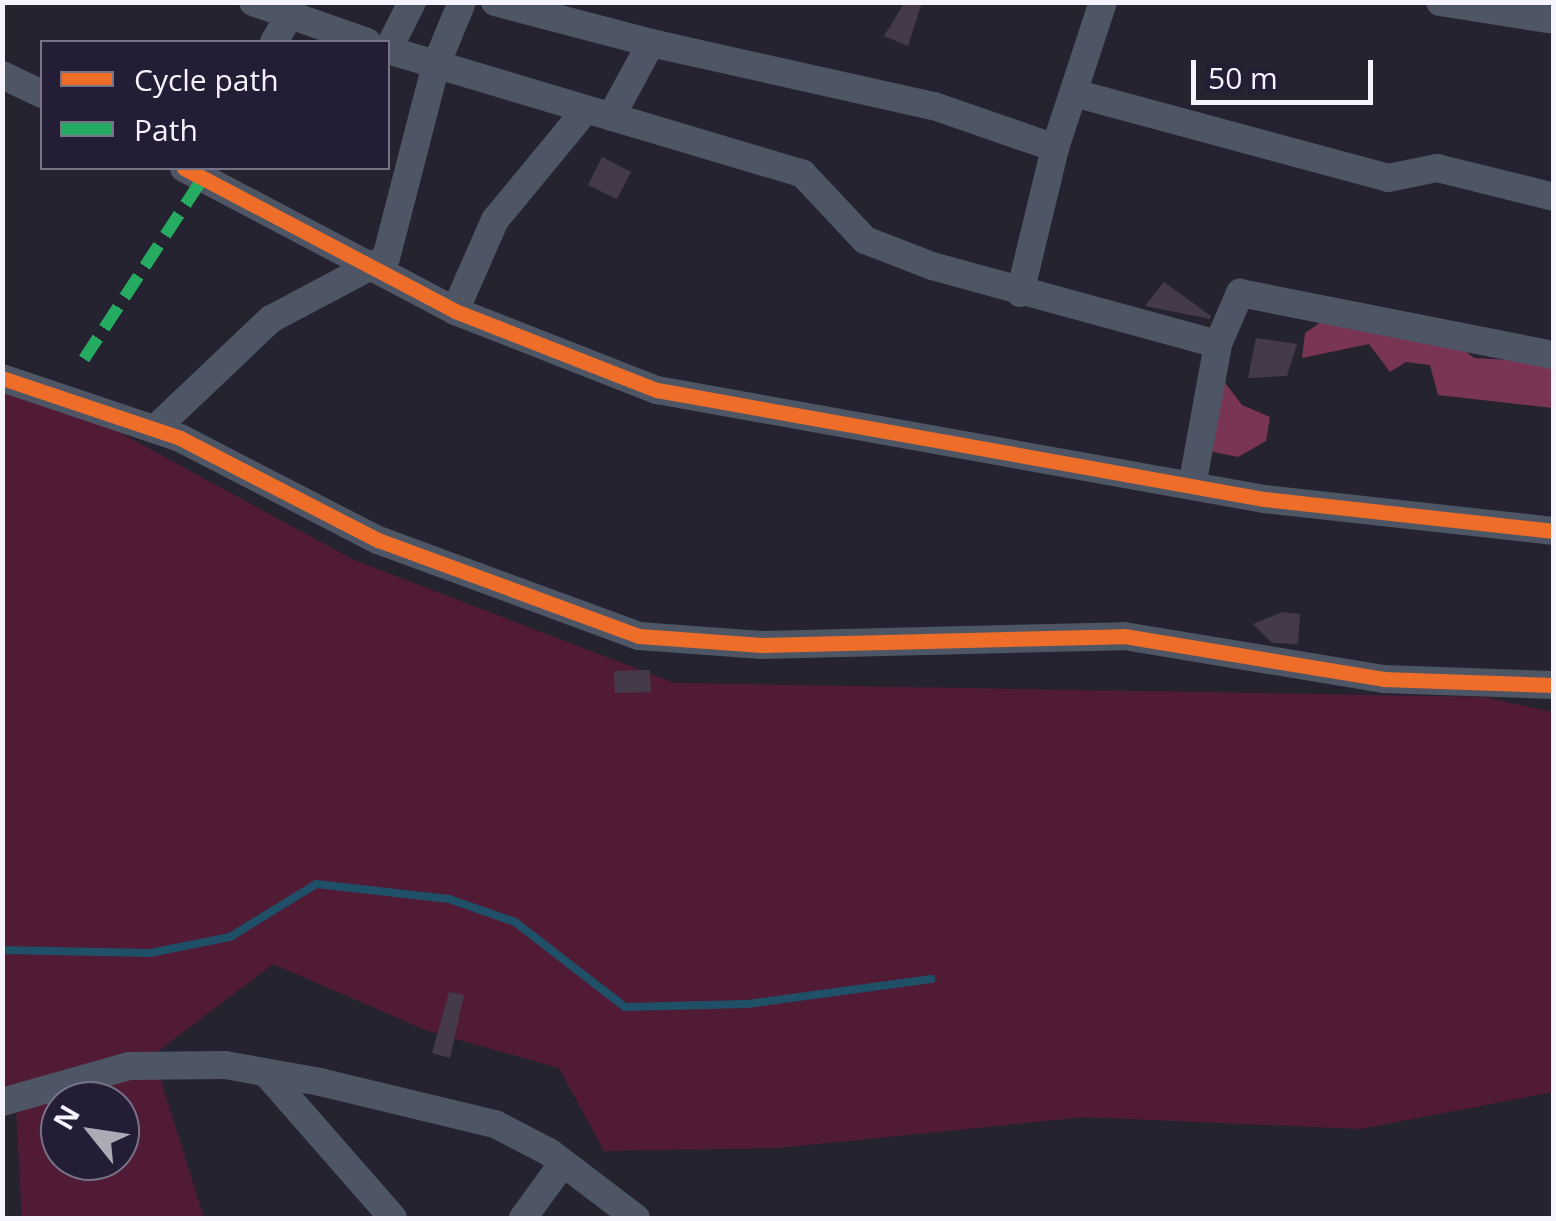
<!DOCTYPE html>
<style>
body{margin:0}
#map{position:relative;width:1556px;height:1221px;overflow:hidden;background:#262330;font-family:"Open Sans",sans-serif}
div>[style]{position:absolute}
.green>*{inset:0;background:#511b35}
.forest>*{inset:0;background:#7a3554}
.stream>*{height:8px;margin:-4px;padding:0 4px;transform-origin:4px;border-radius:4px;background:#1f5067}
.building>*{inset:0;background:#453a4b}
.minor>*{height:28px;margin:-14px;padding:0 14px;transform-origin:14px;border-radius:14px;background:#4e5564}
.quiet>*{height:12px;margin-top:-6px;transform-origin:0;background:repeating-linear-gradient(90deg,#26ab63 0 25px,transparent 0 37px)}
.cycleway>*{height:15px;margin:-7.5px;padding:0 7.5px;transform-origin:7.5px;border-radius:7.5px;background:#ee6e29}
span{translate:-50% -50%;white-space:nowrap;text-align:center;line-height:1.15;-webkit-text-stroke:8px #231d36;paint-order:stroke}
.frame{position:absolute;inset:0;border:5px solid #f5f3fe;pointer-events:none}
.legend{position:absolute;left:40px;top:40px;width:350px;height:130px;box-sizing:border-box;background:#231d36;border:2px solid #777386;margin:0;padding:12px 18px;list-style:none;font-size:30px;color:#f5f3fe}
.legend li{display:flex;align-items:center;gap:20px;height:50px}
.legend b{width:50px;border:2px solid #777386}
.north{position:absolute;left:40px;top:1081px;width:100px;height:100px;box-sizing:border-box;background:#231d36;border:2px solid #777386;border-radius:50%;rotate:300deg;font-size:28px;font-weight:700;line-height:40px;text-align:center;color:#f5f3fe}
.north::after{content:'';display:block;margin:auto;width:35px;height:45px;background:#adaab6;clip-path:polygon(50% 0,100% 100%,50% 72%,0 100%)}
.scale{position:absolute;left:1191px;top:60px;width:182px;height:45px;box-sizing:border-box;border:5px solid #f5f3fe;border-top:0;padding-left:12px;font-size:30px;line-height:35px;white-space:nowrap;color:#f5f3fe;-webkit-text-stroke:8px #231d36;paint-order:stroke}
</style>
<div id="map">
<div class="green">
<i style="clip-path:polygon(evenodd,2px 380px,43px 391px,354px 560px,674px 683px,1483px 697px,1553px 712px,1553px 1092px,1360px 1129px,1084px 1117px,778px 1148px,604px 1151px,559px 1068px,428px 1031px,273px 964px,153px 1055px,204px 1218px,22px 1218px,16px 1109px,2px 1102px,2px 380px,60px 1101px,120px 1101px,120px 1161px,60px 1161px,60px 1101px)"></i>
</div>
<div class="forest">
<i style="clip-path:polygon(1327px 318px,1462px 348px,1474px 358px,1553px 362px,1553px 408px,1438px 395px,1430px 365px,1406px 362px,1390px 372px,1369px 344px,1302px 358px,1305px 333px)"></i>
<i style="clip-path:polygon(1223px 380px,1242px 405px,1270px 417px,1266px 441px,1238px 457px,1209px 451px)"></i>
</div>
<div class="stream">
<i style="left:2px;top:950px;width:148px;rotate:1.2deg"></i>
<i style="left:150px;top:953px;width:82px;rotate:-11.3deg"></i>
<i style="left:230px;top:937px;width:101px;rotate:-31.6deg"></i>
<i style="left:316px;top:884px;width:134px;rotate:6.4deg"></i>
<i style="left:449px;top:899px;width:70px;rotate:19.2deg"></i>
<i style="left:515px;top:922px;width:139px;rotate:37.7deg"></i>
<i style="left:625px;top:1007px;width:122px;rotate:-1.4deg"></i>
<i style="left:747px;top:1004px;width:186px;rotate:-7.7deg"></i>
</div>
<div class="building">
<i style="clip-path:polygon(905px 2px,922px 2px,908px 46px,884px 36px)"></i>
<i style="clip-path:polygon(602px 157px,631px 172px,617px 199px,588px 185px)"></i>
<i style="clip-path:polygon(1164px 282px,1211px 316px,1210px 319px,1145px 306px)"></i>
<i style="clip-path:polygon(1256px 338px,1297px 344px,1287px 376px,1248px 378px)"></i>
<i style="clip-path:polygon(1282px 612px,1300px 614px,1298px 644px,1272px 643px,1253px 624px)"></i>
<i style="clip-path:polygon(650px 670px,651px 692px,615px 693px,614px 671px)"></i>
<i style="clip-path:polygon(449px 992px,464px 995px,450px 1058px,432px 1053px)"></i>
</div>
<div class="minor">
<i style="left:253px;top:2px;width:121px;rotate:19.3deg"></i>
<i style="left:495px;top:2px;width:161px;rotate:14.7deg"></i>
<i style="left:1440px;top:2px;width:115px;rotate:9deg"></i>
<i style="left:274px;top:42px;width:32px;rotate:-60deg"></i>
<i style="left:388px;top:50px;width:433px;rotate:16.6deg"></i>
<i style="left:803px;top:174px;width:91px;rotate:46.8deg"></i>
<i style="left:865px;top:240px;width:72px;rotate:21.2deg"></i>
<i style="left:932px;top:266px;width:296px;rotate:15.3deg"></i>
<i style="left:388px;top:50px;width:54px;rotate:-63.4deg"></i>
<i style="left:2px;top:75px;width:44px;rotate:25.4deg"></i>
<i style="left:1074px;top:93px;width:325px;rotate:15.1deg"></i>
<i style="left:1388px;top:178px;width:50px;rotate:-11.5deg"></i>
<i style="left:1437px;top:168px;width:121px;rotate:13.9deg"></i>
<i style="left:611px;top:117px;width:84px;rotate:-61.6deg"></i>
<i style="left:651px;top:43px;width:290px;rotate:12.6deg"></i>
<i style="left:934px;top:106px;width:128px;rotate:19.1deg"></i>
<i style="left:184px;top:168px;width:306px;rotate:27.8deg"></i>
<i style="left:455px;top:311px;width:217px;rotate:21.4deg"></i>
<i style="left:657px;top:390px;width:617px;rotate:10.18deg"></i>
<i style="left:1264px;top:499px;width:292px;rotate:6.3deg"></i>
<i style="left:1020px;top:293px;width:149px;rotate:-76.4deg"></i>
<i style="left:1055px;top:148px;width:154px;rotate:-71.8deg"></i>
<i style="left:455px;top:311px;width:99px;rotate:-66.3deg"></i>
<i style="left:495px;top:220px;width:141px;rotate:-50.5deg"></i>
<i style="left:2px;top:378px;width:188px;rotate:18.6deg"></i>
<i style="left:180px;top:438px;width:223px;rotate:27.3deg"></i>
<i style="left:378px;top:540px;width:278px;rotate:20.2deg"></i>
<i style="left:639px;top:636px;width:123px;rotate:4.2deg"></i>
<i style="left:762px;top:645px;width:362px;rotate:-1.4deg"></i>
<i style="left:1124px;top:636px;width:263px;rotate:9.4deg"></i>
<i style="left:1383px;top:679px;width:171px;rotate:2deg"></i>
<i style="left:155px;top:429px;width:160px;rotate:-43.5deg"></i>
<i style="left:271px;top:319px;width:130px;rotate:-27.9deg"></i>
<i style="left:386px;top:258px;width:199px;rotate:-75.5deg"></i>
<i style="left:436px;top:65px;width:68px;rotate:-67.6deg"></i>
<i style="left:1192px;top:486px;width:144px;rotate:-79.6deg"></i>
<i style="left:1218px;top:344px;width:56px;rotate:-66.7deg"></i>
<i style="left:1240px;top:293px;width:320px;rotate:11.2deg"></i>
<i style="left:267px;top:1074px;width:191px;rotate:48.8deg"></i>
<i style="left:2px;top:1102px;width:132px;rotate:-15.8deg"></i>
<i style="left:129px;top:1066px;width:96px;rotate:-0.6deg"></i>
<i style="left:225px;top:1065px;width:97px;rotate:10.1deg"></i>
<i style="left:320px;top:1082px;width:180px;rotate:13.5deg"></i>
<i style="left:495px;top:1124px;width:61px;rotate:27.4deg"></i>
<i style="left:549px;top:1152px;width:109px;rotate:37.2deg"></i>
<i style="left:523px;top:1218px;width:68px;rotate:-54deg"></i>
</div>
<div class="quiet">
<i style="left:84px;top:359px;width:217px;rotate:-56.7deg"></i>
</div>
<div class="cycleway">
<i style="left:184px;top:168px;width:306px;rotate:27.8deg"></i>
<i style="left:455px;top:311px;width:217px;rotate:21.4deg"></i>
<i style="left:657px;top:390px;width:617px;rotate:10.18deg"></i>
<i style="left:1264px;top:499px;width:292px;rotate:6.3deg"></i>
<i style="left:2px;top:378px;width:188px;rotate:18.6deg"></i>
<i style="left:180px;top:438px;width:223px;rotate:27.3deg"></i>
<i style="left:378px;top:540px;width:278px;rotate:20.2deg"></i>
<i style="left:639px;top:636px;width:123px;rotate:4.2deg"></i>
<i style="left:762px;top:645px;width:362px;rotate:-1.4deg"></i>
<i style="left:1124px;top:636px;width:263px;rotate:9.4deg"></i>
<i style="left:1383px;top:679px;width:171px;rotate:2deg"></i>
</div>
<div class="frame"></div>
<ul class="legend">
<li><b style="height:12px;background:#ee6e29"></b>Cycle path</li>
<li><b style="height:12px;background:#26ab63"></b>Path</li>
</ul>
<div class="north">N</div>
<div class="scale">50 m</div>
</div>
